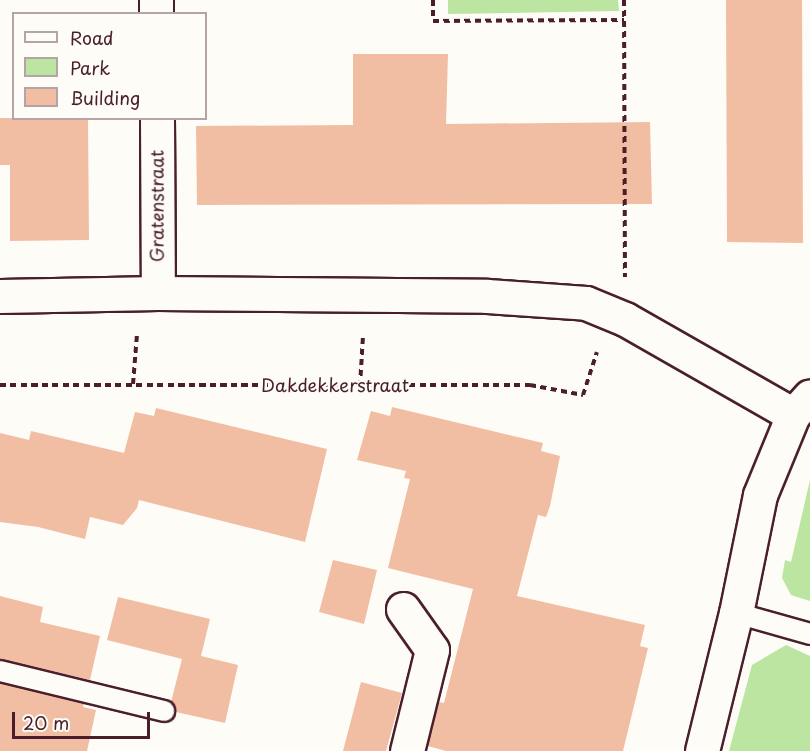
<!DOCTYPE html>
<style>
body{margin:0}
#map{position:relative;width:810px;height:751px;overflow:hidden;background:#fdfcf7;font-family:"Playpen Sans",sans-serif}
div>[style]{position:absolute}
.green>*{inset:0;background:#bbe5a1}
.building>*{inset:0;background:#f1bea3}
.path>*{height:4px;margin-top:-2px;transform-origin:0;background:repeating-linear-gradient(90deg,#4a1f2b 0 6px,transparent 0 10.5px)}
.roads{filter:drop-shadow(2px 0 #4a1f2b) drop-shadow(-2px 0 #4a1f2b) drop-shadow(0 2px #4a1f2b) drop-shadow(0 -2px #4a1f2b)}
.service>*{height:20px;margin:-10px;padding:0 10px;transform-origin:10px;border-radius:10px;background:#fdfcf7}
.minor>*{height:33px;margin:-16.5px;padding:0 16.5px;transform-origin:16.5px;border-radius:16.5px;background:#fdfcf7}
span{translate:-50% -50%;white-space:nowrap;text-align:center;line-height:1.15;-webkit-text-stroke:5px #fdfcf7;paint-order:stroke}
.street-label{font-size:18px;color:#4a1f2b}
.legend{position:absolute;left:12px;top:12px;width:195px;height:108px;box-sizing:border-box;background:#fdfcf7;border:2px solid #b5a4a5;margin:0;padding:8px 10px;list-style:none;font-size:18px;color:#4a1f2b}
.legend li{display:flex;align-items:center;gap:12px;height:30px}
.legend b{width:30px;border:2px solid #b5a4a5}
.scale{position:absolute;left:12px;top:712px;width:138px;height:27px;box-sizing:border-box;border:3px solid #4a1f2b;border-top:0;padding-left:8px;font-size:18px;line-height:21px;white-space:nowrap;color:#4a1f2b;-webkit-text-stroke:4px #fdfcf7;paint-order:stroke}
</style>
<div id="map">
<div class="green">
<i style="clip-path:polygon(448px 0,618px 0,619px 11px,448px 14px)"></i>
<i style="clip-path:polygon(810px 480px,810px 601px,791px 595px,782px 578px,785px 560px,791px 562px)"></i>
<i style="clip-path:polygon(786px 645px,810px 656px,810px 751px,729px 751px,752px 665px)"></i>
</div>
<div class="building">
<i style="clip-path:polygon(726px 0,802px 0,803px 243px,727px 242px)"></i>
<i style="clip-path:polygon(353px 54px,448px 54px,446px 124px,650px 122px,652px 204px,197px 205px,196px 126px,353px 125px)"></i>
<i style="clip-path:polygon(0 118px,88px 118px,89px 240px,10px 241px,10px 165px,0 165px)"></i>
<i style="clip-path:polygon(392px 407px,543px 443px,541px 451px,560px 456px,550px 506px,546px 517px,538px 515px,517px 596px,645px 625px,640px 646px,648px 648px,623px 751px,446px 751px,428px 746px,439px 702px,444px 703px,473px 589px,388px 568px,410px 479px,404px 478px,406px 471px,357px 460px,371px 411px,390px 416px)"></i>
<i style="clip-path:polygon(156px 408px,327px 449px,305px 542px,139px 500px,137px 508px,123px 525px,90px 517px,85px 539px,38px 527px,0 522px,0 433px,29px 440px,31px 431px,124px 453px,135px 412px,154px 416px)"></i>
<i style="clip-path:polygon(333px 560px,377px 570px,364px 624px,319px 612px)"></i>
<i style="clip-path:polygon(0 596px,43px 607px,40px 622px,100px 636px,90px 680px,0 659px)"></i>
<i style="clip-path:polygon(118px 597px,210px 619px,201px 656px,238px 665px,225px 723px,176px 712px,171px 702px,182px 659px,107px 640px)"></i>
<i style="clip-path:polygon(361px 682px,402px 693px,386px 751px,343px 751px)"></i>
<i style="clip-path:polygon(0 683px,84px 704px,83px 707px,96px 710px,87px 751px,0 751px)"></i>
</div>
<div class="path">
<i style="left:433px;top:0;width:21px;rotate:90deg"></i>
<i style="left:433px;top:21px;width:191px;rotate:-0.3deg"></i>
<i style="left:624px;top:0;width:277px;rotate:89.8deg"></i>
<i style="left:133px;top:384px;width:50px;rotate:-85.4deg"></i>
<i style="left:0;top:385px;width:530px"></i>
<i style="left:530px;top:385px;width:54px;rotate:10.7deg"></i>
<i style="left:583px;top:395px;width:45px;rotate:-72deg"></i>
<i style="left:360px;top:386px;width:50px;rotate:-86.6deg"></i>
</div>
<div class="roads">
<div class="service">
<i style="left:736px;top:613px;width:77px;rotate:15.8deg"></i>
<i style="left:0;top:671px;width:169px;rotate:13.7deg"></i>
</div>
<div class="minor">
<i style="left:156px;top:0;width:14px;rotate:90deg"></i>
<i style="left:157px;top:118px;width:175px;rotate:89.7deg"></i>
<i style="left:0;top:296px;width:158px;rotate:-1.1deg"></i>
<i style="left:158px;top:293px;width:329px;rotate:0.5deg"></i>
<i style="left:487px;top:296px;width:99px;rotate:4deg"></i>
<i style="left:586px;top:303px;width:42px;rotate:22.3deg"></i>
<i style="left:625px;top:319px;width:193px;rotate:29.7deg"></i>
<i style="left:403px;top:609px;width:50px;rotate:54.7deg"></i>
<i style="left:432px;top:650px;width:104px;rotate:103.9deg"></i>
<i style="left:702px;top:751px;width:142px;rotate:-76.2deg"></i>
<i style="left:736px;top:613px;width:120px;rotate:-78.5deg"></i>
<i style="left:760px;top:495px;width:87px;rotate:-67.6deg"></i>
<i style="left:793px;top:415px;width:25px;rotate:-48deg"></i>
</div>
</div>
<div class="street-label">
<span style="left:157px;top:206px;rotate:-90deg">Gratenstraat</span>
<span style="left:335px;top:385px">Dakdekkerstraat</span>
</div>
<ul class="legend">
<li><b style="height:8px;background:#fdfcf7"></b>Road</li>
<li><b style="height:16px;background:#bbe5a1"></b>Park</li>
<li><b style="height:16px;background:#f1bea3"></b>Building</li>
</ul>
<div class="scale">20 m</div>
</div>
